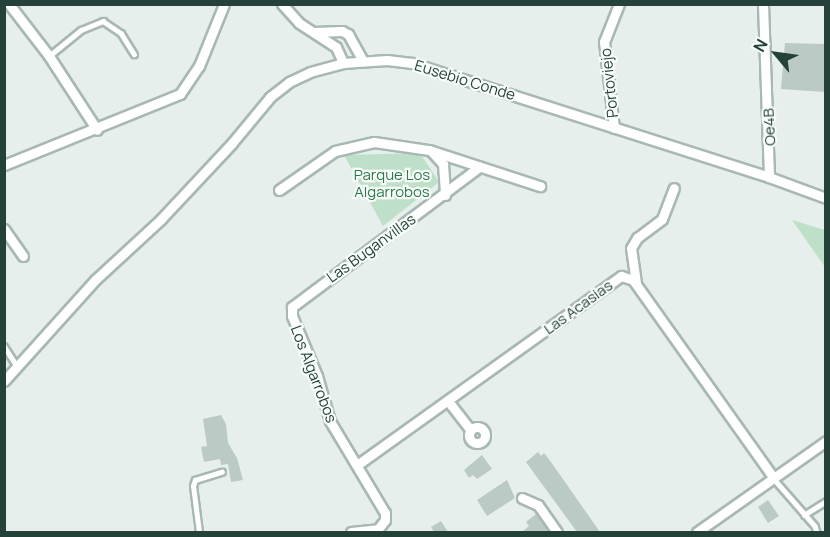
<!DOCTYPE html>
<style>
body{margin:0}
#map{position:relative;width:830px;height:537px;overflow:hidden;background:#e6efeb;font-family:Manrope,sans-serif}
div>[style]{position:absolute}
.green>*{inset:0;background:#bfe0c8}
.building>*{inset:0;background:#bbcac4}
.roads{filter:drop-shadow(2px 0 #a8b8b2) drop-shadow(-2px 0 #a8b8b2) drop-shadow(0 2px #a8b8b2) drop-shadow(0 -2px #a8b8b2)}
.service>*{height:4.5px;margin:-2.25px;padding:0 2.25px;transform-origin:2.25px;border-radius:2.25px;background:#fff}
.minor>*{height:9px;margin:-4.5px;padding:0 4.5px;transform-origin:4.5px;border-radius:4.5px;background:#fff}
.minor>.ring{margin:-4.5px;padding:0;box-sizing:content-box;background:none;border:9px solid #fff;border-radius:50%}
span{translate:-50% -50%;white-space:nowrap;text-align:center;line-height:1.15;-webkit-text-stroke:4.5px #f7fbf9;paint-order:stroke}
.street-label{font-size:15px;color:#24423a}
.park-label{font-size:15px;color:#2d7a4b}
.frame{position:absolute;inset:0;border:6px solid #24423a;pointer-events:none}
.north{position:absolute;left:746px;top:24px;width:60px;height:60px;-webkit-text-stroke:4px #f7fbf9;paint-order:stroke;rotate:299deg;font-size:16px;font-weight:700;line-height:24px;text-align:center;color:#24423a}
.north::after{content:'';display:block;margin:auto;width:21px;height:27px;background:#24423a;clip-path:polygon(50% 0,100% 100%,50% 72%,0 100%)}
</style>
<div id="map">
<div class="green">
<i style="clip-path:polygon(420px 153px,439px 182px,383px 226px,344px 155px)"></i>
<i style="clip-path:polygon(792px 220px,825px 230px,825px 267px)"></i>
</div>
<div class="building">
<i style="clip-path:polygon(785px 43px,825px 44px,825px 92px,781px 89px)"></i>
<i style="clip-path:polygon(221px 415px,226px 424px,228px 443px,237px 458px,243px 480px,231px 482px,228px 464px,221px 465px,220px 459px,204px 462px,201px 447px,207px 446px,203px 419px)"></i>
<i style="clip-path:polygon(538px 452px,541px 456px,544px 453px,551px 462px,600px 532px,577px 532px,526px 462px)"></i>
<i style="clip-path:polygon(482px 455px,492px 469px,477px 479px,473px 475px,469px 478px,464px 470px)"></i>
<i style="clip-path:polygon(507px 480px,515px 498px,487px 516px,477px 500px)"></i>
<i style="clip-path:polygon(768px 500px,779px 516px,768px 523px,758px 507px)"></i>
<i style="clip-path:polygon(536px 514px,549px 532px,522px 532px,529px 526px,526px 522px)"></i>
<i style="clip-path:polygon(441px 521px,448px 532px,434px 532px,431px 527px)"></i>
</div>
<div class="roads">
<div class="service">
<i style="left:49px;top:56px;width:41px;rotate:-39.1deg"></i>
<i style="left:81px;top:30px;width:24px;rotate:-22deg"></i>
<i style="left:103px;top:21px;width:22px;rotate:34deg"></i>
<i style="left:121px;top:33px;width:25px;rotate:58deg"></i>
<i style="left:4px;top:346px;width:24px;rotate:57deg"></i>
<i style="left:774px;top:479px;width:62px;rotate:48.9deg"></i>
<i style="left:815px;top:526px;width:6px;rotate:72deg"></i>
<i style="left:804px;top:515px;width:26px;rotate:-32deg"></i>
<i style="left:199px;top:532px;width:46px;rotate:-97.4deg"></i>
<i style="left:193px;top:486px;width:6px;rotate:-72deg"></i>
<i style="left:195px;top:480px;width:28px;rotate:-17deg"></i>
</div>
<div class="minor">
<i style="left:9px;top:4px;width:66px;rotate:52.4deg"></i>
<i style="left:49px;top:56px;width:88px;rotate:57deg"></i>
<i style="left:282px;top:4px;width:25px;rotate:48deg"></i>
<i style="left:299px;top:23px;width:44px;rotate:33deg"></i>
<i style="left:336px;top:47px;width:17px;rotate:66deg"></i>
<i style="left:763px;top:4px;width:173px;rotate:88deg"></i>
<i style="left:314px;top:32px;width:28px;rotate:-2deg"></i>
<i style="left:342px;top:31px;width:7px;rotate:27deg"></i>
<i style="left:348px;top:34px;width:31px;rotate:61deg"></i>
<i style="left:614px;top:128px;width:87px;rotate:-96.6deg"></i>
<i style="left:604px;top:42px;width:41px;rotate:-68.5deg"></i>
<i style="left:431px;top:151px;width:18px;rotate:47deg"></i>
<i style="left:443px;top:164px;width:31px;rotate:86deg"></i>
<i style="left:4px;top:165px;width:190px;rotate:-22deg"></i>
<i style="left:180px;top:94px;width:34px;rotate:-56deg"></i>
<i style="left:199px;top:66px;width:67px;rotate:-68deg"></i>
<i style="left:279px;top:190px;width:68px;rotate:-34.9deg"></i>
<i style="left:335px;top:151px;width:40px;rotate:-13deg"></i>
<i style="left:374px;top:142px;width:56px;rotate:8.3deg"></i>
<i style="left:429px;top:150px;width:117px;rotate:18deg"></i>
<i style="left:4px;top:229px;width:33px;rotate:55deg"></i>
<i style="left:636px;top:283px;width:35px;rotate:-98deg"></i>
<i style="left:631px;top:248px;width:12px;rotate:-59deg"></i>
<i style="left:637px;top:238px;width:31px;rotate:-37deg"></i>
<i style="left:662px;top:219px;width:33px;rotate:-69deg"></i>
<i style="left:4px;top:381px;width:136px;rotate:-48deg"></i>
<i style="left:95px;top:280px;width:90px;rotate:-42.7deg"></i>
<i style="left:161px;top:219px;width:104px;rotate:-46.9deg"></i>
<i style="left:232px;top:143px;width:60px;rotate:-50.4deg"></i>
<i style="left:270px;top:97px;width:24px;rotate:-38deg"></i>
<i style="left:289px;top:82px;width:23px;rotate:-25deg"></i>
<i style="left:310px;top:72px;width:34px;rotate:-15deg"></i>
<i style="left:343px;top:63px;width:44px;rotate:-3.9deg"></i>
<i style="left:387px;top:60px;width:25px;rotate:7deg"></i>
<i style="left:412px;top:63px;width:375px;rotate:17.7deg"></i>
<i style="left:769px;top:177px;width:61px;rotate:20.2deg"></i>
<i style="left:448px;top:401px;width:37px;rotate:52deg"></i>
<i class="ring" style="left:469px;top:427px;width:7px;height:7px"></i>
<i style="left:357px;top:465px;width:325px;rotate:-35.6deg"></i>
<i style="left:621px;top:276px;width:13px;rotate:18deg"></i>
<i style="left:633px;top:280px;width:242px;rotate:54.6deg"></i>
<i style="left:522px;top:498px;width:17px;rotate:24deg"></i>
<i style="left:538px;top:505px;width:33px;rotate:55deg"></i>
<i style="left:378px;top:529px;width:11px;rotate:-52deg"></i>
<i style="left:385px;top:520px;width:7px;rotate:-90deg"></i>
<i style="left:385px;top:513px;width:107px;rotate:-120.9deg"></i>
<i style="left:330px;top:421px;width:47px;rotate:-106.1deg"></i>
<i style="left:317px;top:376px;width:65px;rotate:-112.6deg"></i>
<i style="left:292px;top:316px;width:9px;rotate:-90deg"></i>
<i style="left:292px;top:307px;width:234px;rotate:-36.8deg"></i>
<i style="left:351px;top:532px;width:27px;rotate:-6deg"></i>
<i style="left:697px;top:532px;width:158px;rotate:-35.2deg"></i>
</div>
</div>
<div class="street-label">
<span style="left:465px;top:80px;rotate:17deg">Eusebio Conde</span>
<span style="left:609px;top:83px;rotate:-96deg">Portoviejo</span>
<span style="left:769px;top:127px;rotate:-93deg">Oe4B</span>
<span style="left:371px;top:248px;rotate:-36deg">Las Buganvillas</span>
<span style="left:578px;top:307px;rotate:-36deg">Las Acasias</span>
<span style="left:314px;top:374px;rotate:69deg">Los Algarrobos</span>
</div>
<div class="park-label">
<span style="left:392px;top:183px">Parque Los<br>Algarrobos</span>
</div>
<div class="frame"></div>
<div class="north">N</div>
</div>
